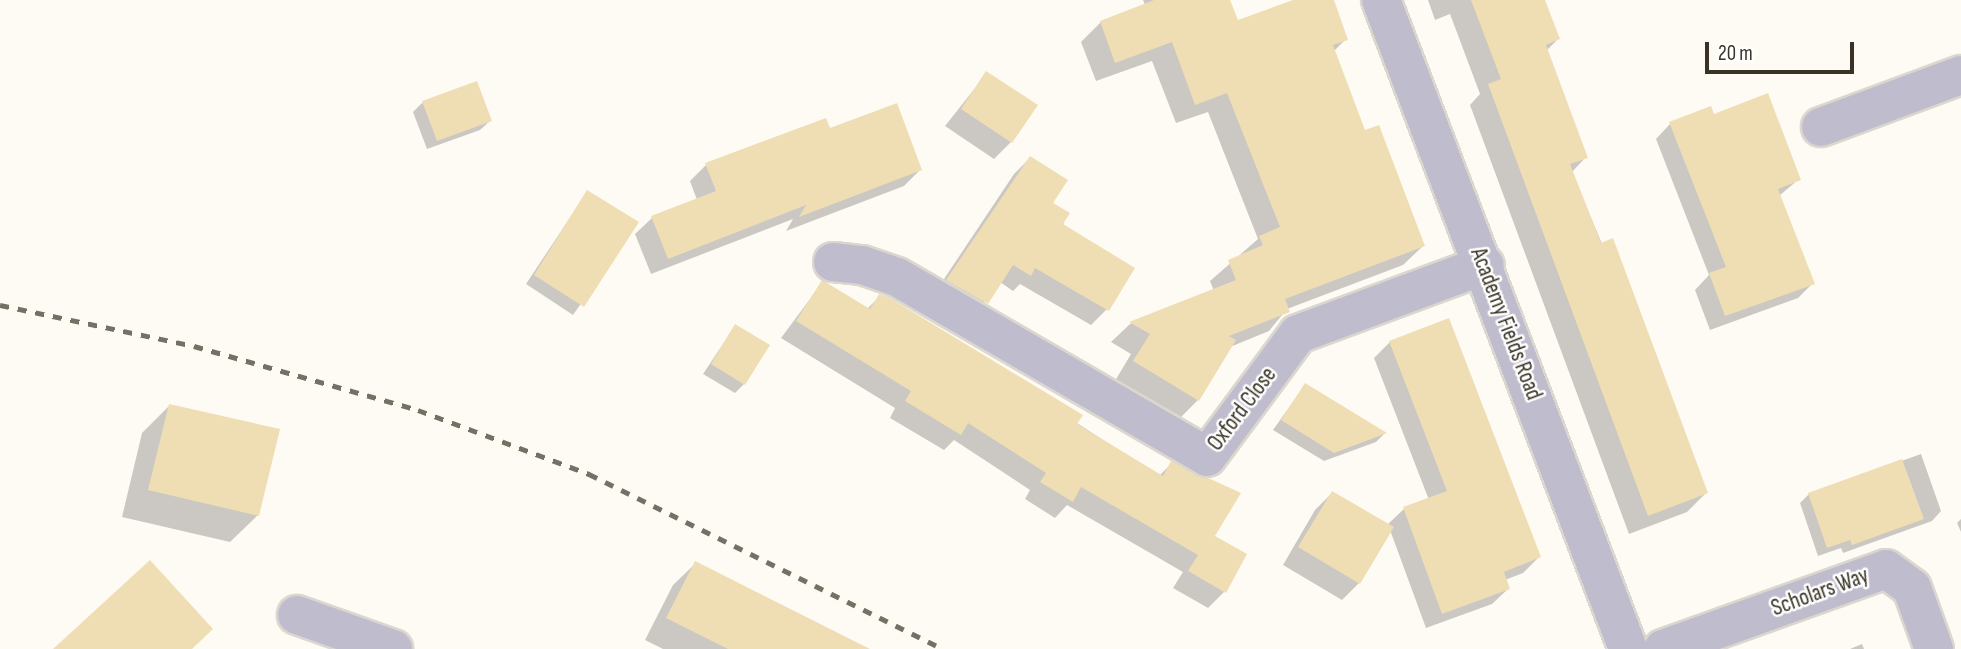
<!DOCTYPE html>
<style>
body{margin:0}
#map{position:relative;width:1961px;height:649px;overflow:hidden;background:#fefbf4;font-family:"Sofia Sans Condensed",sans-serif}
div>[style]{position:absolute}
.shadow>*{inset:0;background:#0003}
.building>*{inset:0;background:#efdeb3}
.roads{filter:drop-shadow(2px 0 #dbd7cf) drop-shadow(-2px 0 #dbd7cf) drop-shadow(0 2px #dbd7cf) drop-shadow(0 -2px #dbd7cf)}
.street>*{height:38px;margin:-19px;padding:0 19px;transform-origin:19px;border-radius:19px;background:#bfbdcd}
.rail>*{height:5px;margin-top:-2.5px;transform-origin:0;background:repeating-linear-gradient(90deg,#757064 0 9px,transparent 0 18px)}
span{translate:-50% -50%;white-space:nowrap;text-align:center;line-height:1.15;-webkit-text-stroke:5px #fff;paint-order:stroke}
.street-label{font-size:23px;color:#393325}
.scale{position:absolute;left:1705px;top:42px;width:149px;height:32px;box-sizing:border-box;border:4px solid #393325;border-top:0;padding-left:9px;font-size:21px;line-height:24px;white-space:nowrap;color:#393325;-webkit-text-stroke:5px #fff;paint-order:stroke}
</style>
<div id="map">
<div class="shadow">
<i style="clip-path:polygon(1143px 0,1228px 0,1237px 22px,1298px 0,1332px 0,1346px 39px,1334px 51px,1364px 132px,1423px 246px,1403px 265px,1287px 309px,1269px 331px,1230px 347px,1198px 400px,1178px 420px,1115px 381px,1131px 354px,1111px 342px,1130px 324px,1214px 291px,1210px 281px,1258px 239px,1208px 112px,1176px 123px,1152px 61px,1096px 81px,1081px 42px,1101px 22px,1145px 5px)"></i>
<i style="clip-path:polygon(1428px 0,1543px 0,1558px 39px,1546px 51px,1586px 157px,1572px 172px,1706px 493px,1687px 512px,1629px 534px,1470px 105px,1480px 94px,1450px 14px,1435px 20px)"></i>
<i style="clip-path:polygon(987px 73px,1011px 142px,994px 159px,945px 126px)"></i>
<i style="clip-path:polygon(476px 83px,490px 121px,480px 130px,427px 149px,413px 112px,422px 103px)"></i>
<i style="clip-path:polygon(1713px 116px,1799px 179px,1779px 196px,1813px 283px,1798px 298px,1710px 330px,1695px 290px,1709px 275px,1656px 139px,1670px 124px)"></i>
<i style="clip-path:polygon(829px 131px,920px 170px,904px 186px,786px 231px,793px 219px,651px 274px,635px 234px,652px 218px,697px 200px,690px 181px,706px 165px)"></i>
<i style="clip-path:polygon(1030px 158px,1107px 309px,1091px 325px,1020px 284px,1013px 291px,1000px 282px,970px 319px,932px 297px,1014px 174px)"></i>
<i style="clip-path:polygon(587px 192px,637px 223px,573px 315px,526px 284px)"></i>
<i style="clip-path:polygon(822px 283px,867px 309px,880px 296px,1159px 476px,1171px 464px,1213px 537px,1224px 592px,1208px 608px,1173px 588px,1183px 572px,1067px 505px,1055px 518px,1025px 499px,1030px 490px,954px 440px,944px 450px,890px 418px,895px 408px,781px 338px)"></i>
<i style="clip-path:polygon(735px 326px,744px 384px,735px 393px,703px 374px)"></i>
<i style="clip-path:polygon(1390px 342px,1539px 557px,1523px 573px,1505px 580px,1508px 589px,1492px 604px,1426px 628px,1390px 530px,1359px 583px,1342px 600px,1283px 565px,1315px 510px,1332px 493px,1387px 525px,1404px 509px,1429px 500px,1374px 358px)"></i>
<i style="clip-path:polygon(1305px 385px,1384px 434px,1376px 442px,1324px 461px,1273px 430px)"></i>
<i style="clip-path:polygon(169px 406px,258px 515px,230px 542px,122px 517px,142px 433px)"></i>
<i style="clip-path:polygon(1921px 454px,1941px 511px,1932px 521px,1843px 553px,1841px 548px,1818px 556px,1800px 503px,1809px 494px)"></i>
<i style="clip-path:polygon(1961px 519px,1961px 532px,1957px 523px)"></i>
<i style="clip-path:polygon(696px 563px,866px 649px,663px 649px,645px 640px,673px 585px)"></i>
<i style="clip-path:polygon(1862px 644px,1864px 649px,1850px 649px)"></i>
</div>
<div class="building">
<i style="clip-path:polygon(1154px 0,1230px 0,1238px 20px,1293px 0,1334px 0,1348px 40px,1333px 45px,1365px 130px,1379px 125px,1425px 246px,1285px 299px,1290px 312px,1229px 336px,1236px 340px,1199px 401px,1133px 361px,1150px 334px,1129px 322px,1236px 280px,1228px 260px,1263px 245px,1259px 236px,1280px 227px,1227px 93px,1195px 105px,1172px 42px,1115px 63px,1100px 21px)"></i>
<i style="clip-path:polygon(1471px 0,1545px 0,1560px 39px,1546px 45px,1588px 158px,1570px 164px,1601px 243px,1613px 238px,1708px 493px,1648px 516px,1488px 84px,1501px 79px)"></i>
<i style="clip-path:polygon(986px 71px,1038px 105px,1012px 143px,961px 109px)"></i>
<i style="clip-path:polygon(477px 81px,492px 121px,437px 141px,422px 101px)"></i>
<i style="clip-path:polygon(1768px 93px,1801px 180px,1778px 189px,1815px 284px,1725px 316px,1709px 273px,1726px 267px,1669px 122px,1711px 106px,1714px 114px)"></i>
<i style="clip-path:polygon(897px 103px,922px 170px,799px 217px,806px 205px,668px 259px,651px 216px,716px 191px,705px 163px,826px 118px,830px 128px)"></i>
<i style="clip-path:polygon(1030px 156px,1068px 180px,1053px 203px,1070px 213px,1063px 224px,1135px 268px,1109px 311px,1035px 268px,1031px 276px,1013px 265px,988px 304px,946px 280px)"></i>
<i style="clip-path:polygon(587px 190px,639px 222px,584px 307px,534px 275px)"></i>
<i style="clip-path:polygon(822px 280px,870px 309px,879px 294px,888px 297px,1083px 415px,1077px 424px,1163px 476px,1171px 461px,1241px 493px,1215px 536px,1247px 554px,1226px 593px,1188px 571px,1198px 555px,1081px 487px,1073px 502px,1040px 482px,1046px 473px,968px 423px,961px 435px,905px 401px,911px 391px,796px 321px)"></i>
<i style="clip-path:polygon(1449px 318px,1541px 557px,1504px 572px,1510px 589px,1442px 614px,1403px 507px,1447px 491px,1389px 341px)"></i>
<i style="clip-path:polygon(735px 324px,770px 345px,745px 385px,711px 364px)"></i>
<i style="clip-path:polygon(1305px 383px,1387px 433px,1334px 453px,1281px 420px)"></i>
<i style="clip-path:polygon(169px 404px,280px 429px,259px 516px,148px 490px)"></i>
<i style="clip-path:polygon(1902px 459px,1924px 519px,1852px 545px,1850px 540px,1827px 548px,1808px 493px)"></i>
<i style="clip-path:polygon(1332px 491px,1394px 527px,1360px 584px,1298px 547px)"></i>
<i style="clip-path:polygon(150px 560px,213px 629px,192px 649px,53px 649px)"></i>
<i style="clip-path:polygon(695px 561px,870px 649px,728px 649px,666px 618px)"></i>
</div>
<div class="roads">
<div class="street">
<i style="left:1381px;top:0;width:694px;rotate:69.16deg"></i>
<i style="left:1821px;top:127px;width:149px;rotate:-20.4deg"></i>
<i style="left:833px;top:262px;width:29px;rotate:6deg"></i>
<i style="left:862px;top:265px;width:37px;rotate:19deg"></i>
<i style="left:897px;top:277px;width:358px;rotate:30.1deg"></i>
<i style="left:1207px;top:457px;width:153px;rotate:-53.5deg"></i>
<i style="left:1298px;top:334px;width:199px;rotate:-20.3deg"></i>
<i style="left:297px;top:615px;width:102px;rotate:19.5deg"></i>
<i style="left:1663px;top:649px;width:237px;rotate:-19.7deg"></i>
<i style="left:1886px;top:569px;width:32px;rotate:36deg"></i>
<i style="left:1912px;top:588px;width:65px;rotate:70.2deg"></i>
</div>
</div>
<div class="rail">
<i style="left:0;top:305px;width:198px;rotate:11.9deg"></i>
<i style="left:194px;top:346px;width:233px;rotate:15.9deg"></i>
<i style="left:418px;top:410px;width:183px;rotate:20.5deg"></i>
<i style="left:589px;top:474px;width:395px;rotate:26.3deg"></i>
</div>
<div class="street-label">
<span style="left:1506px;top:324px;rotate:69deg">Academy Fields Road</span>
<span style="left:1242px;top:409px;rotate:-53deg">Oxford Close</span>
<span style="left:1820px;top:592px;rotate:-20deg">Scholars Way</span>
</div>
<div class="scale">20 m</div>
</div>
